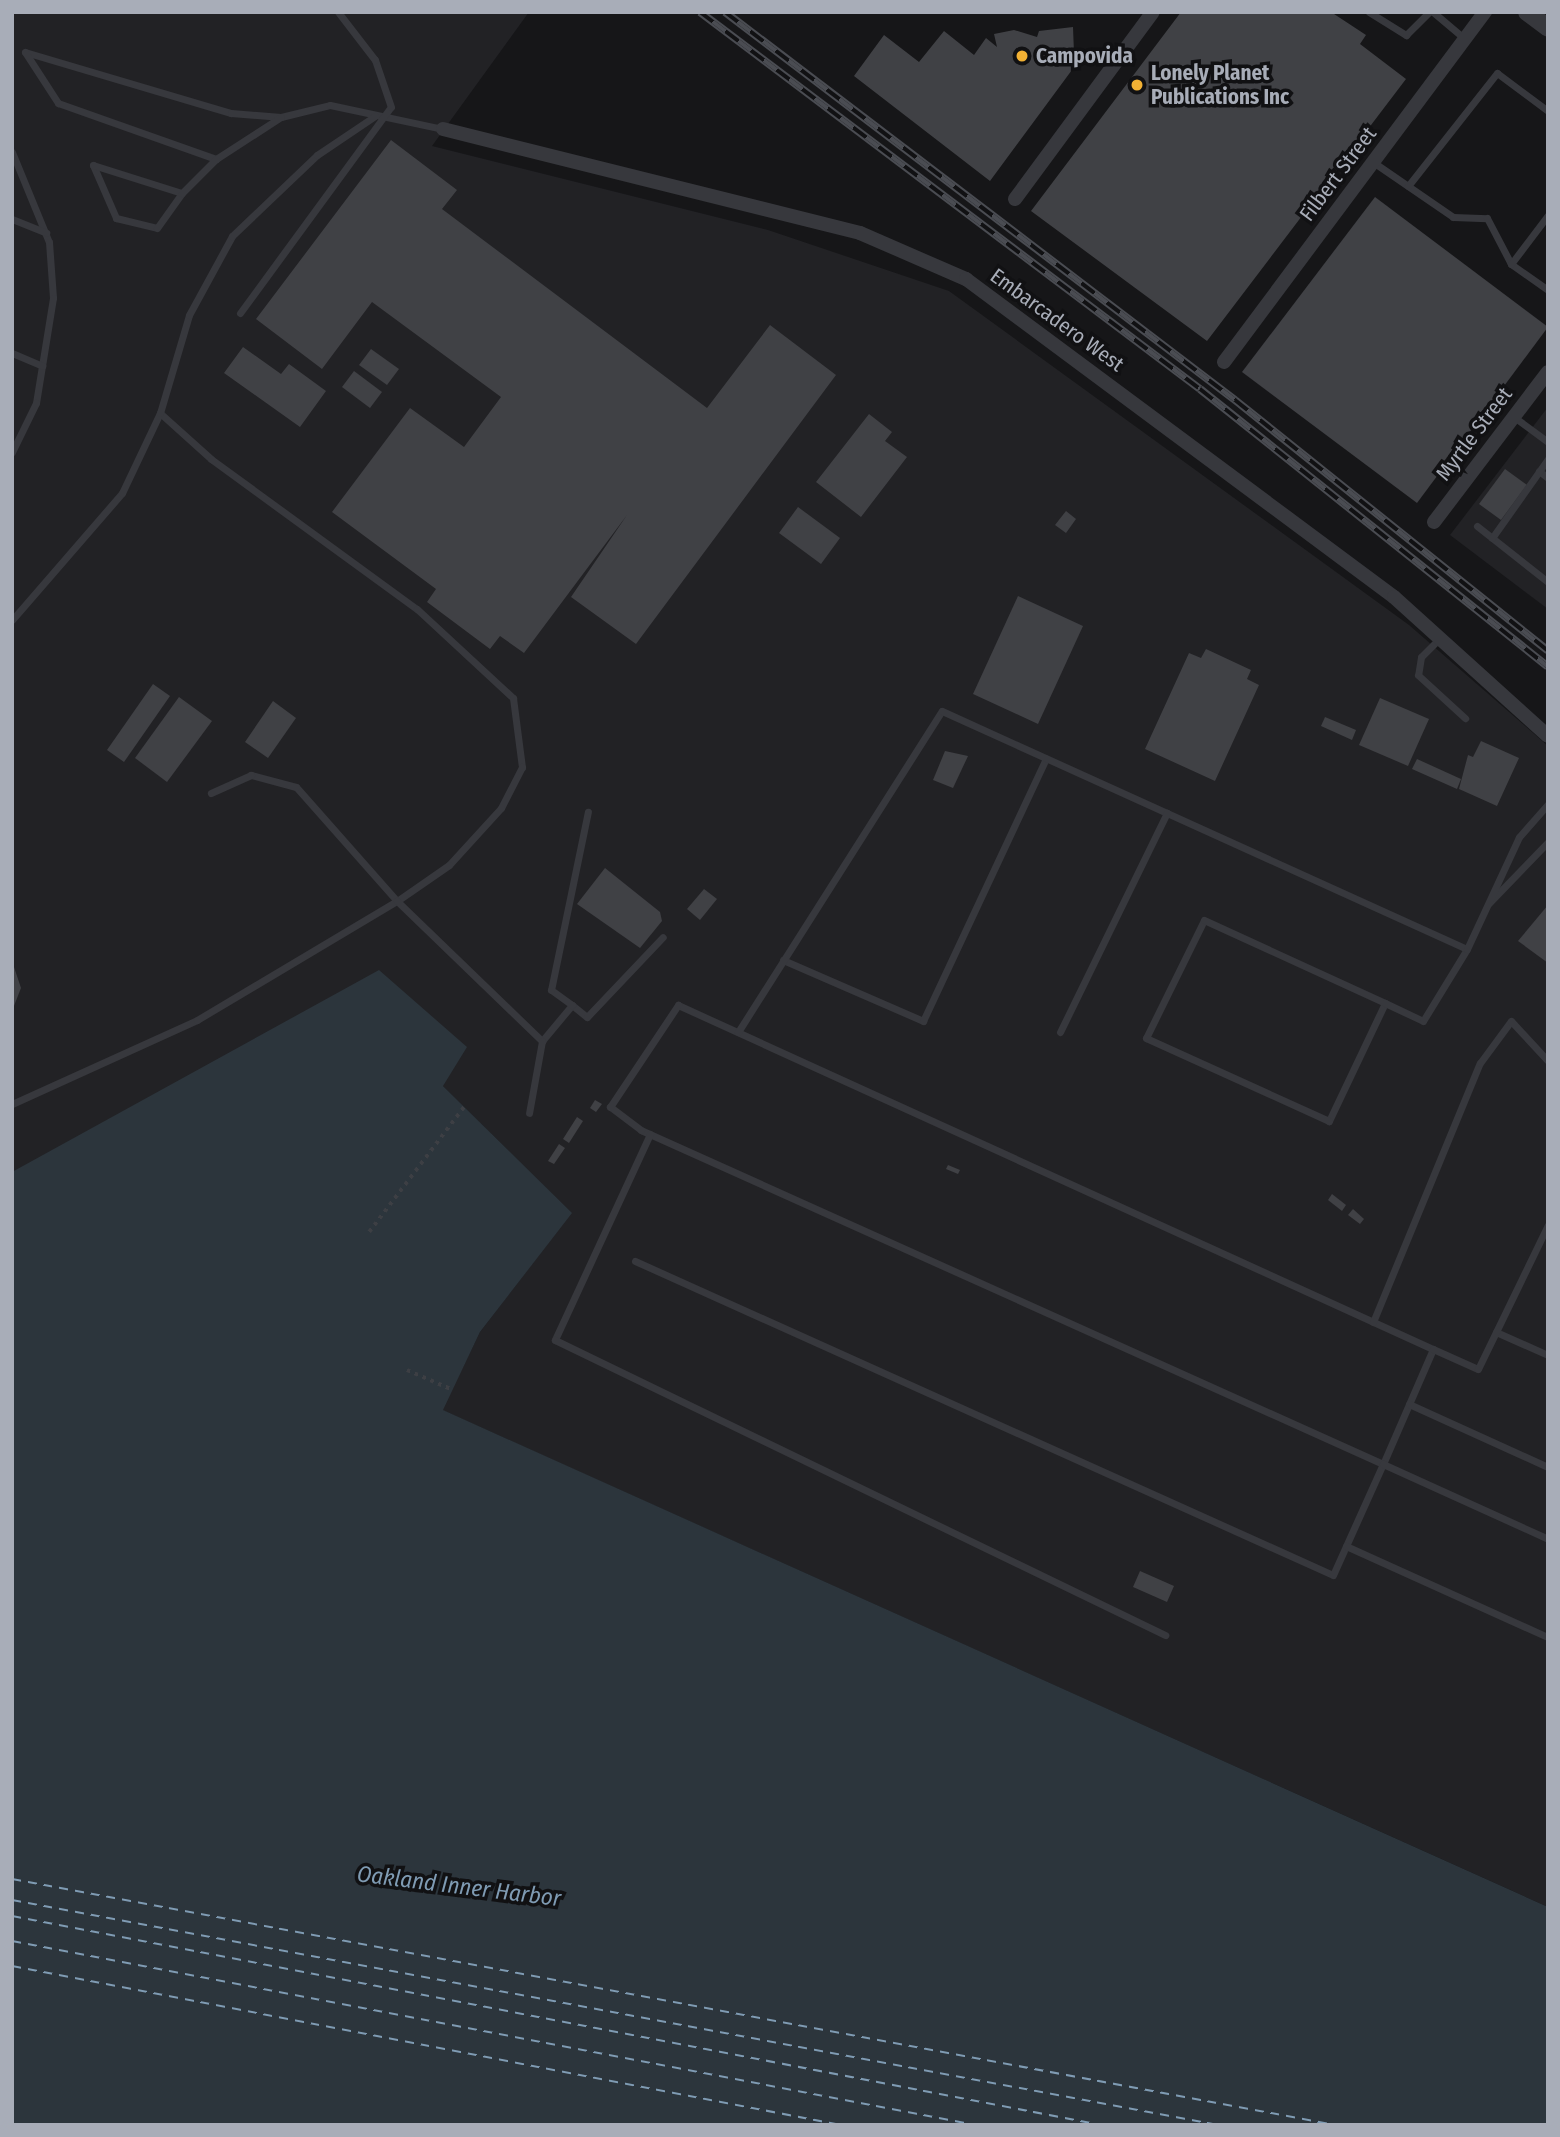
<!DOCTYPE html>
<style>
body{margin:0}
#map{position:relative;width:1560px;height:2137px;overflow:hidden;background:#161618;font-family:"Fira Sans Condensed",sans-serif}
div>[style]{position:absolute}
.built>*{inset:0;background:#222225}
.water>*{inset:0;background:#2c353c}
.ferry>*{height:2px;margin-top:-1px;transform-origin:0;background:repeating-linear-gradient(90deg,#7f9bb3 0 9px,transparent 0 16px)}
.building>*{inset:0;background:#404145}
.path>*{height:3.5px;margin-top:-1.75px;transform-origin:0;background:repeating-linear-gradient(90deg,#3d3f44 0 3.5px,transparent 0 8.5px)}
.service>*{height:7px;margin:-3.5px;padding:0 3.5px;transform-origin:3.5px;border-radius:3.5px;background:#37383d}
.minor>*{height:14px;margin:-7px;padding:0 7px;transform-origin:7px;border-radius:7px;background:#37383d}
.tertiary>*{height:18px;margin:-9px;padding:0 9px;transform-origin:9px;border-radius:9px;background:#37383d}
.rail>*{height:8px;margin-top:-4px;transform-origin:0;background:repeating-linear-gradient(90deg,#111113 0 16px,#4a4c52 0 32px);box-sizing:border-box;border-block:2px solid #4a4c52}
.dots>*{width:19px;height:19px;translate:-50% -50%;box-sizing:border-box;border:4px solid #111113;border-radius:50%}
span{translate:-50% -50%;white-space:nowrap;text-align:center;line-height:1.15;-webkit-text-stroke:7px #111113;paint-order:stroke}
.poi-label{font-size:21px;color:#a8adb8;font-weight:700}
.left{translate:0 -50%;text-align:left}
.street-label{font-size:21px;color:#a8adb8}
.water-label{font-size:23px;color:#7f9bb3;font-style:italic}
.frame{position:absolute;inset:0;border:14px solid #a8adb8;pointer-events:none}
</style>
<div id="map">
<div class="built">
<i style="clip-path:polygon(12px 12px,529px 12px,432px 146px,768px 230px,949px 291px,1409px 625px,1548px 746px,1548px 1907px,442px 1410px,480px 1332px,571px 1213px,443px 1086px,12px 1172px)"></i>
<i style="clip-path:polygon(1548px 407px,1548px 609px,1450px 535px)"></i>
</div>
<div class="water">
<i style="clip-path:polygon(379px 970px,467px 1047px,443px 1086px,572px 1213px,480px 1332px,443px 1410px,1548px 1907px,1548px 2125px,12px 2125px,12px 1172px)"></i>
</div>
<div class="ferry">
<i style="left:12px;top:1879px;width:1347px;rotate:10.53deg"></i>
<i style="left:12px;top:1900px;width:1227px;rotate:10.57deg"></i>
<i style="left:12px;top:1916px;width:1109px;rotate:10.86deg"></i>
<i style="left:12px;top:1941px;width:981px;rotate:10.81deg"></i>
<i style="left:12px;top:1966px;width:844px;rotate:10.86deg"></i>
</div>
<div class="building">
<i style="clip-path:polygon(1181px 12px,1331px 12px,1366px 35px,1360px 44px,1406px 79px,1207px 341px,1031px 211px)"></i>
<i style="clip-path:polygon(1073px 27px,1074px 53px,1083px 55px,990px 181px,854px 76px,884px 35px,919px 62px,944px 31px,974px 55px,986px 38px,997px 47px,994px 34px,1014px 30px,1037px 37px,1039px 31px)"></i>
<i style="clip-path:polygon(391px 140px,457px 190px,442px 209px,707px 408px,770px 325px,836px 375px,636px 644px,571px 597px,627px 515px,524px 653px,500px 636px,490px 649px,427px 602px,436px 589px,332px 512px,410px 408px,464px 447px,501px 397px,372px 302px,322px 369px,256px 319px)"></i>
<i style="clip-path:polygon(1375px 197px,1548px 327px,1417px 503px,1242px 372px)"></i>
<i style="clip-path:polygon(243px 347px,281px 374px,289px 364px,326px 391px,300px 427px,224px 373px)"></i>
<i style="clip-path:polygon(371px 349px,399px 369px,387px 385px,359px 365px)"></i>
<i style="clip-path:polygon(354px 371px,382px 392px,370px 408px,342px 387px)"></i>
<i style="clip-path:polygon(869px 414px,892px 432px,885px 441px,907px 457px,861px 517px,816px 482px)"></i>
<i style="clip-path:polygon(1505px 469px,1527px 485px,1501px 520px,1479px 504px)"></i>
<i style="clip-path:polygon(798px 507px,840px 538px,821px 564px,779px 533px)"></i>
<i style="clip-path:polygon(1066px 511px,1076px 519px,1066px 533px,1055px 525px)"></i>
<i style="clip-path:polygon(1018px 596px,1083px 626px,1038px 724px,973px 694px)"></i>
<i style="clip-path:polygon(1206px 649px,1251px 670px,1247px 679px,1259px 685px,1215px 781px,1145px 749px,1189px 653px,1201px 658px)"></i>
<i style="clip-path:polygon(153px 684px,170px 696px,124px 762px,107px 750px)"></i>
<i style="clip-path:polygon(179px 697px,212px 721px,167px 782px,135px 758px)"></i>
<i style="clip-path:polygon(1380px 698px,1429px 719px,1408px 766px,1359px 745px)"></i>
<i style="clip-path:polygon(273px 701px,296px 718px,268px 758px,245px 742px)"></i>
<i style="clip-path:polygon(1325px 717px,1356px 730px,1352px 740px,1321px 726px)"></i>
<i style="clip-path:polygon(1481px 741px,1519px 758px,1497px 806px,1459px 789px,1468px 755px,1473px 757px)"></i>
<i style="clip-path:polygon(945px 751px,968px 756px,953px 788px,933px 780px)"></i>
<i style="clip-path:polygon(1417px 759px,1461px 779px,1457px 789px,1412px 769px)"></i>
<i style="clip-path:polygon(605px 868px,660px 912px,662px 921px,640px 948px,577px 904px)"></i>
<i style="clip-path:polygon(704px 889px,717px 899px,700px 920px,687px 909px)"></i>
<i style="clip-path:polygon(1548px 905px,1548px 963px,1518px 941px)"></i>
<i style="clip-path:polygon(12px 961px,21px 988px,12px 1011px)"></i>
<i style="clip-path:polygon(595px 1100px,602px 1104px,596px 1112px,590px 1108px)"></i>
<i style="clip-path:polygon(577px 1117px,583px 1121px,569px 1143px,563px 1139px)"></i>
<i style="clip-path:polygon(559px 1144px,565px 1148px,554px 1164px,548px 1161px)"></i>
<i style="clip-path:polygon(948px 1165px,960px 1170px,958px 1174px,946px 1169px)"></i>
<i style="clip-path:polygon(1332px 1194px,1346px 1205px,1342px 1211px,1328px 1200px)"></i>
<i style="clip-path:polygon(1353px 1209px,1364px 1219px,1360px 1224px,1348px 1215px)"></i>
<i style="clip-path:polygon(1140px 1571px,1174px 1586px,1167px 1602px,1133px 1587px)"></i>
</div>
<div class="path">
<i style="left:369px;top:1232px;width:157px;rotate:-52.8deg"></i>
<i style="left:407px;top:1370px;width:48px;rotate:23.4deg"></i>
</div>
<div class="service">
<i style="left:1369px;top:12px;width:44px;rotate:31.9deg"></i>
<i style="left:1406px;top:35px;width:33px;rotate:-45deg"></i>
<i style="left:1433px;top:12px;width:42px;rotate:40.2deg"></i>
<i style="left:25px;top:52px;width:215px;rotate:16.5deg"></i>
<i style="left:231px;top:113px;width:50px;rotate:4.6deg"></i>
<i style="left:281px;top:117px;width:50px;rotate:-13.8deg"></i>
<i style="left:330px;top:105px;width:116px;rotate:12deg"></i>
<i style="left:25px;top:52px;width:61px;rotate:57.1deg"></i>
<i style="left:58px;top:103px;width:168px;rotate:19.5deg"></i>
<i style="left:216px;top:159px;width:77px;rotate:-32.9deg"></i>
<i style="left:12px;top:152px;width:97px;rotate:67.7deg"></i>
<i style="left:49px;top:242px;width:56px;rotate:85.9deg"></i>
<i style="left:53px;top:298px;width:106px;rotate:99.2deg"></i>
<i style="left:36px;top:403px;width:55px;rotate:116.1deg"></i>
<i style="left:1373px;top:162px;width:97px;rotate:34.5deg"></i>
<i style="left:1453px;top:217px;width:34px;rotate:2deg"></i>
<i style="left:1487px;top:218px;width:52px;rotate:62.4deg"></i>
<i style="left:1511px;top:264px;width:45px;rotate:35.1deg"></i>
<i style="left:93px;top:165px;width:58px;rotate:66.5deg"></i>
<i style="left:116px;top:218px;width:42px;rotate:13.7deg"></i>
<i style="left:157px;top:228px;width:43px;rotate:-54.5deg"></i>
<i style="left:93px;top:165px;width:93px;rotate:17.5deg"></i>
<i style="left:182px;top:193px;width:48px;rotate:-45deg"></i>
<i style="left:1408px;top:186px;width:144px;rotate:-51.8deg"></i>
<i style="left:1497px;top:73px;width:64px;rotate:36.7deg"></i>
<i style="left:12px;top:219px;width:37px;rotate:22deg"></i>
<i style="left:1511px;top:264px;width:61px;rotate:-52.9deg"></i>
<i style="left:240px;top:313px;width:255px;rotate:-53.8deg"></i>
<i style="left:391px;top:107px;width:50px;rotate:-108.8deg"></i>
<i style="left:375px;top:60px;width:61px;rotate:-127.6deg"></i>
<i style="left:12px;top:353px;width:33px;rotate:23deg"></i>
<i style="left:160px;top:413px;width:69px;rotate:42deg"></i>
<i style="left:211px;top:459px;width:255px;rotate:36.1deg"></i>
<i style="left:417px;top:609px;width:131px;rotate:42.8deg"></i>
<i style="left:513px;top:698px;width:70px;rotate:82.6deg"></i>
<i style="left:522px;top:767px;width:46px;rotate:117.1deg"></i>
<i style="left:501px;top:808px;width:77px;rotate:132.4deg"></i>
<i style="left:449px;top:865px;width:63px;rotate:145.3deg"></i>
<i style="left:397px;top:901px;width:152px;rotate:-131.5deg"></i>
<i style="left:296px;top:787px;width:47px;rotate:-165.1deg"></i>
<i style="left:251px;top:775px;width:44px;rotate:155.8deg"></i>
<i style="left:1514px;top:417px;width:42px;rotate:36.3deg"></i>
<i style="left:1539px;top:471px;width:11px;rotate:38deg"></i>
<i style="left:1477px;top:526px;width:90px;rotate:38.3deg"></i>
<i style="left:1492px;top:538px;width:97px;rotate:-54.7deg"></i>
<i style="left:12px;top:620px;width:168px;rotate:-49.1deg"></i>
<i style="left:122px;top:493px;width:89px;rotate:-64.6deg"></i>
<i style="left:160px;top:413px;width:102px;rotate:-73.5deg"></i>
<i style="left:189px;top:315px;width:90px;rotate:-61.4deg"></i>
<i style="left:232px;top:236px;width:117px;rotate:-43.6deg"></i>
<i style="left:317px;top:155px;width:70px;rotate:-33.9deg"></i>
<i style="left:1441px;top:637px;width:28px;rotate:135deg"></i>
<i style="left:1421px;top:657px;width:18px;rotate:99deg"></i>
<i style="left:1418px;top:675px;width:64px;rotate:42.5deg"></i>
<i style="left:1489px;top:903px;width:85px;rotate:-46deg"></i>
<i style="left:783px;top:960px;width:153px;rotate:23.5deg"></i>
<i style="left:923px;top:1021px;width:290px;rotate:-64.9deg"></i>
<i style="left:1385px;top:1003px;width:131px;rotate:115.4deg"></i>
<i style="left:1329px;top:1121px;width:201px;rotate:-155.6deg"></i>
<i style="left:1146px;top:1038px;width:131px;rotate:-63.8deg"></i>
<i style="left:1204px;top:920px;width:199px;rotate:24.6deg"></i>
<i style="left:1385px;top:1003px;width:42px;rotate:25.3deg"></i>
<i style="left:1423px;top:1021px;width:84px;rotate:-58.6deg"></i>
<i style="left:572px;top:1005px;width:19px;rotate:39deg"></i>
<i style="left:587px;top:1017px;width:110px;rotate:-46.5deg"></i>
<i style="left:678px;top:1005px;width:830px;rotate:24.5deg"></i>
<i style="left:1433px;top:1349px;width:125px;rotate:113.5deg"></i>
<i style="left:1383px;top:1464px;width:814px;rotate:-155.77deg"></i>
<i style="left:641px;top:1130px;width:39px;rotate:-143deg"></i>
<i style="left:610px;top:1107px;width:123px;rotate:-56.3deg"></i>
<i style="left:738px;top:1032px;width:380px;rotate:-57.6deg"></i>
<i style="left:942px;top:711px;width:576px;rotate:24.39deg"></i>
<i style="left:1467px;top:949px;width:123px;rotate:-65.1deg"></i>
<i style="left:1519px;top:837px;width:44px;rotate:-48.7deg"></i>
<i style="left:1060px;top:1032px;width:244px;rotate:-64deg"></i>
<i style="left:542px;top:1041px;width:47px;rotate:-50.2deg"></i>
<i style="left:572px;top:1005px;width:26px;rotate:-144deg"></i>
<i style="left:551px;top:990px;width:182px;rotate:-78.3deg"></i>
<i style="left:12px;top:1104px;width:203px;rotate:-24.4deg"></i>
<i style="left:197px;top:1020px;width:233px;rotate:-30.8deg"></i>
<i style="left:397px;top:901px;width:202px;rotate:44deg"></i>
<i style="left:542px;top:1041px;width:73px;rotate:100.2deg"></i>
<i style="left:650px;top:1134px;width:227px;rotate:114.8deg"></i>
<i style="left:555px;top:1340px;width:678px;rotate:25.81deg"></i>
<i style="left:635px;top:1261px;width:765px;rotate:24.22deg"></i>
<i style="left:1333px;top:1575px;width:122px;rotate:-65.8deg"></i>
<i style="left:1383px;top:1464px;width:181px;rotate:24.4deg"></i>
<i style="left:1373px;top:1322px;width:280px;rotate:-67.6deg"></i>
<i style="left:1480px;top:1063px;width:52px;rotate:-53.6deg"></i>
<i style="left:1511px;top:1021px;width:54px;rotate:47.2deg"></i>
<i style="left:1496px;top:1332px;width:57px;rotate:23.9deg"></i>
<i style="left:1433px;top:1349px;width:49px;rotate:24deg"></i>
<i style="left:1478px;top:1369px;width:160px;rotate:-64.1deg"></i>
<i style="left:1409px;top:1404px;width:153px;rotate:24.4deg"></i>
<i style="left:1346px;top:1546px;width:222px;rotate:24.3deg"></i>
</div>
<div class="minor">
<i style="left:443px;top:129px;width:430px;rotate:14deg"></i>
<i style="left:860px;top:233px;width:116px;rotate:23.5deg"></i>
<i style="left:966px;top:279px;width:533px;rotate:36.61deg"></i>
<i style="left:1394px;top:597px;width:207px;rotate:42.1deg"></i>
<i style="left:1015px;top:199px;width:232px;rotate:-53.6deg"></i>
<i style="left:1224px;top:362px;width:437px;rotate:-53.3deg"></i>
<i style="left:1434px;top:522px;width:188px;rotate:-52.8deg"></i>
</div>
<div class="tertiary">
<i style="left:1527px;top:12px;width:26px;rotate:37deg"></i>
</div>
<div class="rail">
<i style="left:700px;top:12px;width:626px;rotate:37.02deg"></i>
<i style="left:1200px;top:389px;width:445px;rotate:38.6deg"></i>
<i style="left:725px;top:12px;width:641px;rotate:37.26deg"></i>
<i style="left:1235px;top:400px;width:401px;rotate:38.7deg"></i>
</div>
<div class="dots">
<i style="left:1022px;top:56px;background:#f2b134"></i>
<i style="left:1137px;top:85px;background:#f2b134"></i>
</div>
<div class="poi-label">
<span class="left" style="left:1036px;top:56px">Campovida</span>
<span class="left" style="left:1151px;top:85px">Lonely Planet<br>Publications Inc</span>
</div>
<div class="street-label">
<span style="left:1338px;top:174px;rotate:-53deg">Filbert Street</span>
<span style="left:1057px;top:320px;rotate:36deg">Embarcadero West</span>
<span style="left:1474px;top:434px;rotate:-53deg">Myrtle Street</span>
</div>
<div class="water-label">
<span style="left:459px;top:1886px;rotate:7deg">Oakland Inner Harbor</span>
</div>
<div class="frame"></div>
</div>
